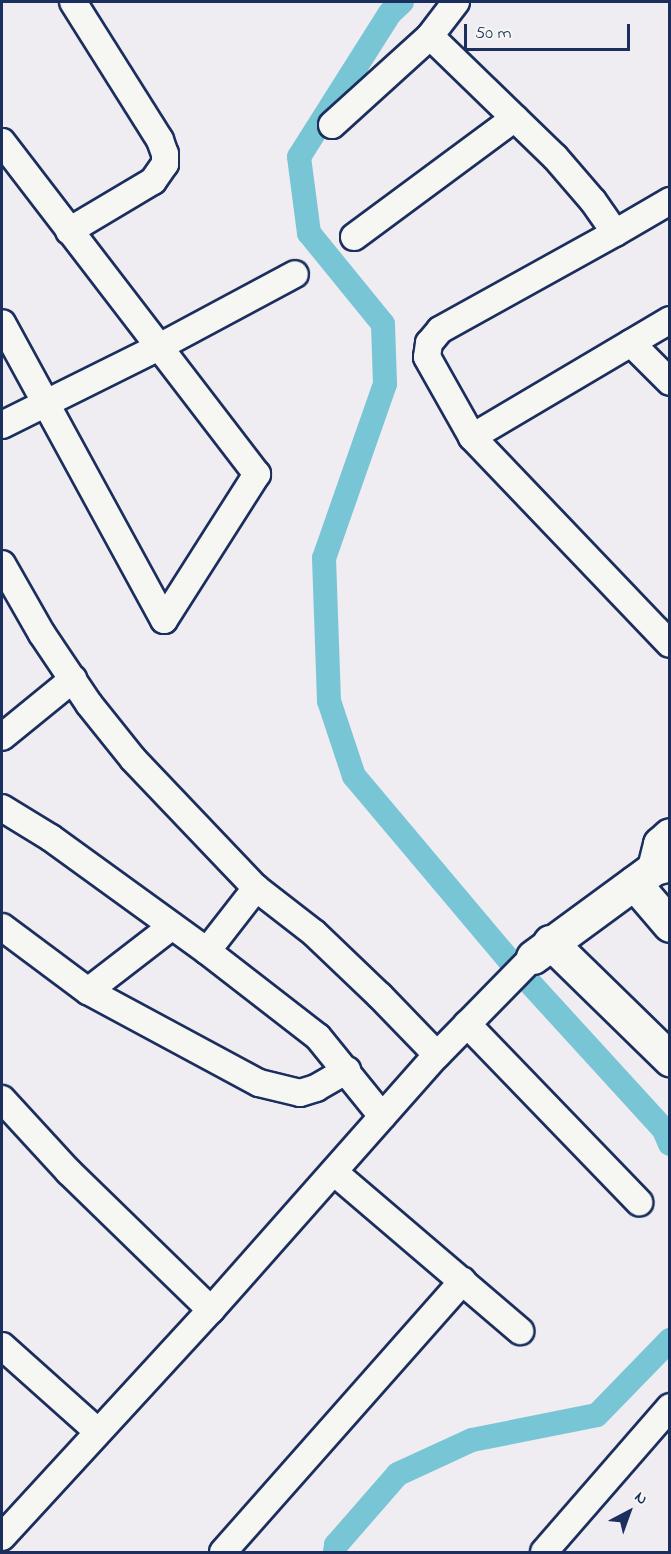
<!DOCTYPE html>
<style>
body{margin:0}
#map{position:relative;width:671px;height:1554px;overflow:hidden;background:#efecf2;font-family:"Indie Flower",sans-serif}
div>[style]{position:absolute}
.canal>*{height:24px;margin:-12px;padding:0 12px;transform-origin:12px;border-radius:12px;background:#78c5d6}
.roads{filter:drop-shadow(2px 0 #1b2f5e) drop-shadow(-2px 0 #1b2f5e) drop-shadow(0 2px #1b2f5e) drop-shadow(0 -2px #1b2f5e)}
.street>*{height:26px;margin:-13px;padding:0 13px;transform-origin:13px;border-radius:13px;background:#f6f6f2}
.secondary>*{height:33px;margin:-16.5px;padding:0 16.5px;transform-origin:16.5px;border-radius:16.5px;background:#f6f6f2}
span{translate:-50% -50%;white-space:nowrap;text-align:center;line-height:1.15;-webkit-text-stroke:4.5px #f6f6f2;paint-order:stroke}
.frame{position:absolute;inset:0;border:3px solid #1b2f5e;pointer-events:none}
.north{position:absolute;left:599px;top:1482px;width:60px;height:60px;-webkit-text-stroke:4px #f6f6f2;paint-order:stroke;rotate:41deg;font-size:16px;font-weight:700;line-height:24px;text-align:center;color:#1b2f5e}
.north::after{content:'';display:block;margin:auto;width:21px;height:27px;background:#1b2f5e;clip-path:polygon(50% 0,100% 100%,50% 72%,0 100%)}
.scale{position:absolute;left:464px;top:24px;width:166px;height:27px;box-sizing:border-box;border:3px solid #1b2f5e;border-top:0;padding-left:8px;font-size:18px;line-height:21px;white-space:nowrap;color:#1b2f5e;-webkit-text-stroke:4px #f6f6f2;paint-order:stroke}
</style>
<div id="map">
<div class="canal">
<i style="left:402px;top:2px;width:16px;rotate:137deg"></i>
<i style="left:390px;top:13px;width:170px;rotate:122.3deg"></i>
<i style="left:299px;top:157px;width:77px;rotate:82.5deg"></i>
<i style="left:309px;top:233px;width:117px;rotate:50.9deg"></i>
<i style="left:383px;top:324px;width:60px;rotate:88.1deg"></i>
<i style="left:385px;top:384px;width:184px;rotate:109.3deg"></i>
<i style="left:324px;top:558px;width:143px;rotate:88deg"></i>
<i style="left:329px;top:701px;width:79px;rotate:71.6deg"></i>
<i style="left:354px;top:776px;width:241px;rotate:49.9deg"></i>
<i style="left:509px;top:960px;width:230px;rotate:47.6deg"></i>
<i style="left:664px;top:1130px;width:15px;rotate:67deg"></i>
<i style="left:335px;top:1552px;width:7px;rotate:-82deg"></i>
<i style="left:336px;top:1545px;width:94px;rotate:-48.9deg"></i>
<i style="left:398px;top:1474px;width:81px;rotate:-24.7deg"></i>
<i style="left:472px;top:1440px;width:127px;rotate:-11.3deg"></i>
<i style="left:597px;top:1415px;width:105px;rotate:-45.8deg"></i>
</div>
<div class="roads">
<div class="street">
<i style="left:456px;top:2px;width:43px;rotate:127.4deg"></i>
<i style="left:430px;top:36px;width:174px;rotate:44.1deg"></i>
<i style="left:555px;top:157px;width:58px;rotate:49.2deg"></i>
<i style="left:593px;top:201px;width:39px;rotate:55deg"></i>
<i style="left:615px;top:233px;width:200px;rotate:151deg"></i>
<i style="left:440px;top:330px;width:17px;rotate:130deg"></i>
<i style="left:429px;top:343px;width:14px;rotate:98deg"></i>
<i style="left:427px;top:357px;width:92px;rotate:60.6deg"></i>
<i style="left:332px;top:125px;width:132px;rotate:-42.2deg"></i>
<i style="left:2px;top:142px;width:419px;rotate:52.5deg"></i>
<i style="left:257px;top:474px;width:173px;rotate:122.5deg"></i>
<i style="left:164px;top:620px;width:338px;rotate:-118.6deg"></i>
<i style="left:69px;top:231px;width:98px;rotate:-30.8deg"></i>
<i style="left:153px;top:181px;width:21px;rotate:-55deg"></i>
<i style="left:165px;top:164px;width:10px;rotate:-90deg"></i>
<i style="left:165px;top:154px;width:15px;rotate:-110deg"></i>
<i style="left:160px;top:140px;width:163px;rotate:-122.2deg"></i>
<i style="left:615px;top:233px;width:64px;rotate:-30.2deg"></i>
<i style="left:354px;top:237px;width:200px;rotate:-36.5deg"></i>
<i style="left:670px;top:320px;width:230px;rotate:149.4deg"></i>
<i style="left:472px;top:437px;width:286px;rotate:46.3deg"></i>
<i style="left:631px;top:343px;width:55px;rotate:45deg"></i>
<i style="left:2px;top:425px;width:175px;rotate:-26.4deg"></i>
<i style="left:159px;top:347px;width:154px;rotate:-28.2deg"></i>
<i style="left:2px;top:564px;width:81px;rotate:60.3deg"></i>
<i style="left:42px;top:634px;width:84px;rotate:56.1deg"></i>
<i style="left:89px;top:704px;width:70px;rotate:51.3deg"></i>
<i style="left:133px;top:759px;width:178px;rotate:46.4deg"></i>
<i style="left:256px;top:888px;width:73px;rotate:37.8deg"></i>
<i style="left:314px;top:933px;width:91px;rotate:43.7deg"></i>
<i style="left:380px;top:996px;width:82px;rotate:46deg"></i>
<i style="left:2px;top:737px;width:92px;rotate:-39.2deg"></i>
<i style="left:2px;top:808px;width:57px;rotate:31.5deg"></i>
<i style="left:51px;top:838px;width:193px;rotate:35.9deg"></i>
<i style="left:207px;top:951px;width:80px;rotate:-52.1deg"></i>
<i style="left:2px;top:927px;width:107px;rotate:36.7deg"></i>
<i style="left:88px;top:991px;width:194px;rotate:28.3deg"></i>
<i style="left:259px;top:1083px;width:42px;rotate:13.7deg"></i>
<i style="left:300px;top:1093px;width:17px;rotate:-17deg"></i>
<i style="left:316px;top:1088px;width:36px;rotate:-30deg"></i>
<i style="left:207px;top:951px;width:140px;rotate:37.8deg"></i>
<i style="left:318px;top:1037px;width:102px;rotate:51deg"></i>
<i style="left:88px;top:991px;width:106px;rotate:-37.7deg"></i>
<i style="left:467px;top:1024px;width:248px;rotate:46deg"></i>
<i style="left:2px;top:1099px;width:99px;rotate:47.5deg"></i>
<i style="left:69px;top:1172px;width:198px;rotate:44.2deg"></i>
<i style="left:334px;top:1172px;width:245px;rotate:40.5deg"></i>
<i style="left:2px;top:1346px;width:127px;rotate:41.8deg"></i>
<i style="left:2px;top:1537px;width:309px;rotate:-47.4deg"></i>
<i style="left:211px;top:1310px;width:341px;rotate:-48.5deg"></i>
<i style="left:437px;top:1055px;width:137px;rotate:-45.6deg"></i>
<i style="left:223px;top:1552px;width:362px;rotate:-48.5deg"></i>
<i style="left:544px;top:1552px;width:192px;rotate:-49deg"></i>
</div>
<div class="secondary">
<i style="left:654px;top:868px;width:25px;rotate:-76deg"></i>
<i style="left:660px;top:844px;width:13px;rotate:-42deg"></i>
<i style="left:634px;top:883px;width:55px;rotate:49.4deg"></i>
<i style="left:550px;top:942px;width:168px;rotate:44.3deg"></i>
<i style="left:533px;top:957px;width:150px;rotate:-36.3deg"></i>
<i style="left:654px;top:868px;width:16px;rotate:-14deg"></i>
</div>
</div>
<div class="frame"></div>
<div class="north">N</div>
<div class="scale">50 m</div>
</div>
